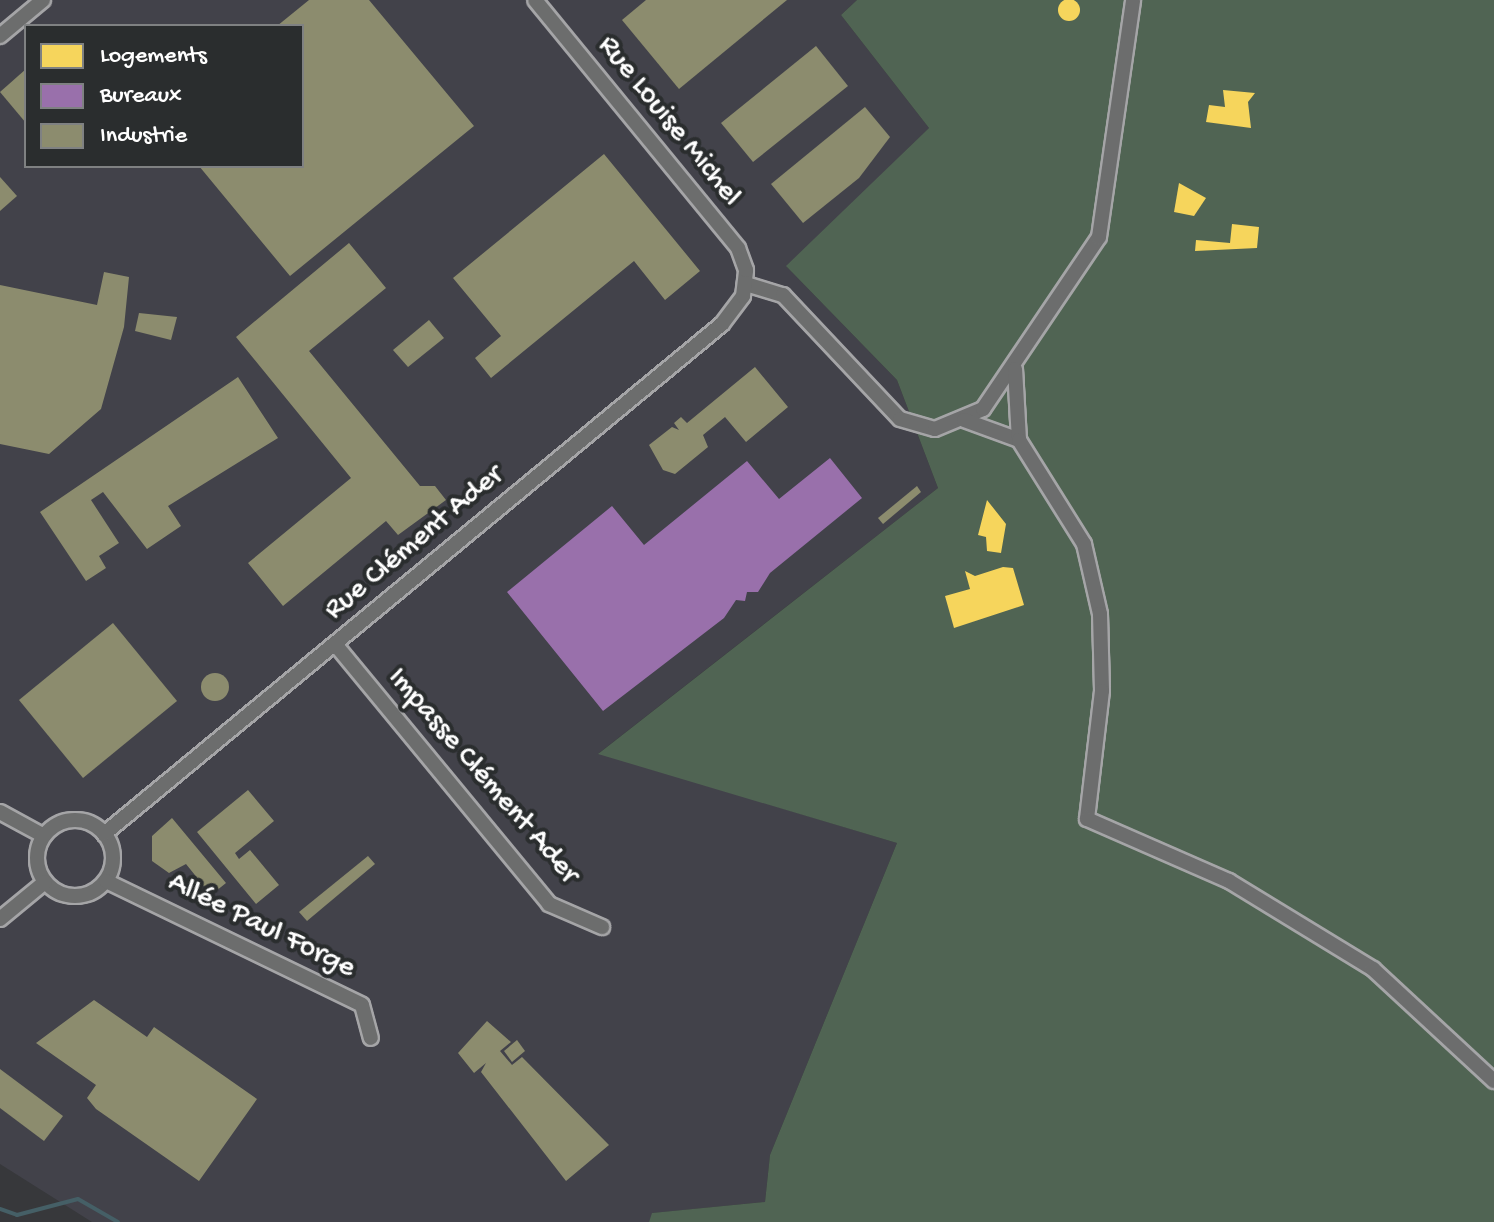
<!DOCTYPE html>
<meta charset="utf-8">
<style>
body{margin:0}
#map{position:relative;width:1494px;height:1222px;overflow:hidden;background:#37383b;font-family:"Gochi Hand",sans-serif}
div>[style]{position:absolute}
.built>*{inset:0;background:#42424a}
.green>*{inset:0;background:#506453}
.homes>*{inset:0;background:#f6d55c}
.round{border-radius:50%}
.offices>*{inset:0;background:#9970ab}
.industry>*{inset:0;background:#8c8c6e}
.stream>*{height:4px;margin:-2px;padding:0 2px;transform-origin:2px;border-radius:2px;background:#455f66}
.roads{filter:drop-shadow(2px 0 #a5a5a7) drop-shadow(-2px 0 #a5a5a7) drop-shadow(0 2px #a5a5a7) drop-shadow(0 -2px #a5a5a7)}
.minor>*{height:14px;margin:-7px;padding:0 7px;transform-origin:7px;border-radius:7px;background:#6c6d6d}
.minor>.ring{margin:-7px;padding:0;box-sizing:content-box;background:none;border:14px solid #6c6d6d;border-radius:50%}
span{translate:-50% -50%;white-space:nowrap;text-align:center;line-height:1.15;-webkit-text-stroke:8px #2a2d2e;paint-order:stroke}
.street-label{font-size:30px;color:#fff}
.legend{position:absolute;left:24px;top:24px;width:280px;height:144px;box-sizing:border-box;background:#2a2d2e;border:2px solid #7f8182;margin:0;padding:10px 14px;list-style:none;font-size:24px;color:#fff}
.legend li{display:flex;align-items:center;gap:16px;height:40px}
.legend b{width:40px;border:2px solid #7f8182}
</style>
<div id="map">
<div class="built">
<i style="clip-path:polygon(evenodd,0 0,857px 0,841px 15px,929px 128px,787px 267px,897px 380px,938px 488px,599px 753px,897px 843px,770px 1155px,765px 1202px,653px 1213px,649px 1222px,92px 1222px,0 1164px,0 0,26px 26px,302px 26px,302px 166px,26px 166px,26px 26px)"></i>
</div>
<div class="green">
<i style="clip-path:polygon(857px 0,1494px 0,1494px 1222px,649px 1222px,652px 1213px,765px 1202px,770px 1155px,897px 843px,598px 754px,938px 488px,897px 380px,786px 266px,929px 128px,841px 15px)"></i>
</div>
<div class="homes">
<i class="round" style="left:1058px;top:-1px;width:22px;height:22px"></i>
<i style="clip-path:polygon(1223px 90px,1255px 93px,1248px 102px,1251px 128px,1206px 122px,1209px 105px,1225px 107px)"></i>
<i style="clip-path:polygon(1179px 183px,1206px 198px,1194px 216px,1174px 212px)"></i>
<i style="clip-path:polygon(1232px 224px,1259px 227px,1257px 248px,1195px 251px,1196px 240px,1230px 243px)"></i>
<i style="clip-path:polygon(987px 500px,1006px 524px,1001px 553px,987px 551px,986px 537px,978px 535px)"></i>
<i style="clip-path:polygon(1003px 567px,1013px 568px,1024px 605px,954px 628px,945px 596px,970px 589px,965px 571px,975px 576px)"></i>
</div>
<div class="offices">
<i style="clip-path:polygon(830px 458px,862px 498px,770px 573px,758px 592px,747px 592px,745px 601px,736px 600px,724px 618px,603px 711px,507px 592px,612px 506px,644px 545px,747px 461px,779px 499px)"></i>
</div>
<div class="industry">
<i style="clip-path:polygon(309px 0,369px 0,474px 126px,290px 276px,199px 166px,302px 166px,302px 26px,277px 26px)"></i>
<i style="clip-path:polygon(646px 0,787px 0,679px 89px,622px 20px)"></i>
<i style="clip-path:polygon(816px 46px,848px 86px,753px 162px,721px 123px)"></i>
<i style="clip-path:polygon(26px 69px,26px 123px,0 92px)"></i>
<i style="clip-path:polygon(865px 107px,890px 137px,859px 178px,803px 223px,771px 184px)"></i>
<i style="clip-path:polygon(604px 154px,700px 271px,665px 300px,634px 261px,491px 378px,475px 358px,501px 336px,453px 278px)"></i>
<i style="clip-path:polygon(0 177px,17px 196px,0 211px)"></i>
<i style="clip-path:polygon(349px 243px,386px 288px,309px 351px,420px 486px,435px 486px,446px 500px,398px 535px,386px 521px,283px 606px,248px 563px,351px 478px,236px 337px)"></i>
<i style="clip-path:polygon(104px 272px,129px 277px,124px 327px,101px 409px,49px 454px,0 444px,0 285px,97px 305px)"></i>
<i style="clip-path:polygon(139px 313px,177px 317px,171px 340px,135px 331px)"></i>
<i style="clip-path:polygon(429px 320px,444px 338px,408px 367px,393px 350px)"></i>
<i style="clip-path:polygon(755px 367px,788px 407px,746px 442px,725px 417px,703px 435px,708px 447px,675px 474px,663px 470px,649px 445px,672px 427px,679px 430px,674px 423px,681px 417px,687px 423px)"></i>
<i style="clip-path:polygon(238px 377px,278px 438px,168px 506px,181px 526px,147px 549px,103px 492px,91px 500px,119px 543px,99px 556px,106px 568px,86px 581px,40px 512px)"></i>
<i style="clip-path:polygon(917px 486px,921px 492px,883px 524px,878px 518px)"></i>
<i style="clip-path:polygon(113px 623px,177px 701px,83px 778px,19px 700px)"></i>
<i class="round" style="left:201px;top:673px;width:28px;height:28px"></i>
<i style="clip-path:polygon(248px 790px,274px 821px,235px 853px,239px 859px,250px 850px,279px 885px,256px 904px,197px 832px)"></i>
<i style="clip-path:polygon(172px 818px,226px 883px,211px 895px,186px 864px,169px 873px,152px 861px,152px 836px)"></i>
<i style="clip-path:polygon(368px 856px,375px 864px,307px 921px,299px 912px)"></i>
<i style="clip-path:polygon(94px 1000px,147px 1037px,154px 1027px,257px 1099px,199px 1181px,96px 1109px,87px 1098px,96px 1085px,36px 1043px)"></i>
<i style="clip-path:polygon(487px 1021px,511px 1042px,500px 1051px,512px 1065px,522px 1057px,609px 1145px,566px 1181px,481px 1072px,486px 1063px,474px 1073px,458px 1053px)"></i>
<i style="clip-path:polygon(517px 1040px,525px 1051px,512px 1062px,504px 1051px)"></i>
<i style="clip-path:polygon(0 1069px,63px 1116px,44px 1141px,0 1108px)"></i>
</div>
<div class="stream">
<i style="left:0;top:1209px;width:18px;rotate:19deg"></i>
<i style="left:17px;top:1215px;width:63px;rotate:-14.7deg"></i>
<i style="left:78px;top:1199px;width:46px;rotate:29.9deg"></i>
</div>
<div class="roads">
<div class="minor">
<i style="left:0;top:36px;width:56px;rotate:-39.9deg"></i>
<i style="left:746px;top:284px;width:39px;rotate:17deg"></i>
<i style="left:783px;top:295px;width:170px;rotate:46.7deg"></i>
<i style="left:900px;top:419px;width:36px;rotate:16deg"></i>
<i style="left:935px;top:429px;width:52px;rotate:-22.6deg"></i>
<i style="left:983px;top:409px;width:207px;rotate:-56deg"></i>
<i style="left:1099px;top:237px;width:239px;rotate:-81.8deg"></i>
<i style="left:964px;top:420px;width:59px;rotate:20deg"></i>
<i style="left:1019px;top:440px;width:71px;rotate:-93.2deg"></i>
<i style="left:1019px;top:440px;width:123px;rotate:58deg"></i>
<i style="left:1084px;top:544px;width:72px;rotate:77.1deg"></i>
<i style="left:1100px;top:614px;width:77px;rotate:88.5deg"></i>
<i style="left:1102px;top:691px;width:129px;rotate:96.7deg"></i>
<i style="left:1087px;top:819px;width:155px;rotate:23.6deg"></i>
<i style="left:1229px;top:881px;width:169px;rotate:31.4deg"></i>
<i style="left:1373px;top:969px;width:165px;rotate:42.8deg"></i>
<i style="left:335px;top:644px;width:337px;rotate:50.5deg"></i>
<i style="left:549px;top:904px;width:58px;rotate:23.5deg"></i>
<i style="left:0;top:812px;width:50px;rotate:28.6deg"></i>
<i class="ring" style="left:37px;top:820px;width:62px;height:62px"></i>
<i style="left:104px;top:834px;width:801px;rotate:-39.53deg"></i>
<i style="left:722px;top:324px;width:35px;rotate:-53deg"></i>
<i style="left:743px;top:296px;width:26px;rotate:-83deg"></i>
<i style="left:746px;top:270px;width:23px;rotate:-110deg"></i>
<i style="left:738px;top:248px;width:320px;rotate:-129.3deg"></i>
<i style="left:106px;top:881px;width:284px;rotate:25.8deg"></i>
<i style="left:362px;top:1005px;width:34px;rotate:75deg"></i>
<i style="left:0;top:919px;width:58px;rotate:-39.4deg"></i>
</div>
</div>
<div class="street-label">
<span style="left:668px;top:122px;rotate:51deg">Rue Louise Michel</span>
<span style="left:415px;top:544px;rotate:-40deg">Rue Clément Ader</span>
<span style="left:482px;top:777px;rotate:49deg">Impasse Clément Ader</span>
<span style="left:261px;top:927px;rotate:26deg">Allée Paul Forge</span>
</div>
<ul class="legend">
<li><b style="height:22px;background:#f6d55c"></b>Logements</li>
<li><b style="height:22px;background:#9970ab"></b>Bureaux</li>
<li><b style="height:22px;background:#8c8c6e"></b>Industrie</li>
</ul>
</div>
